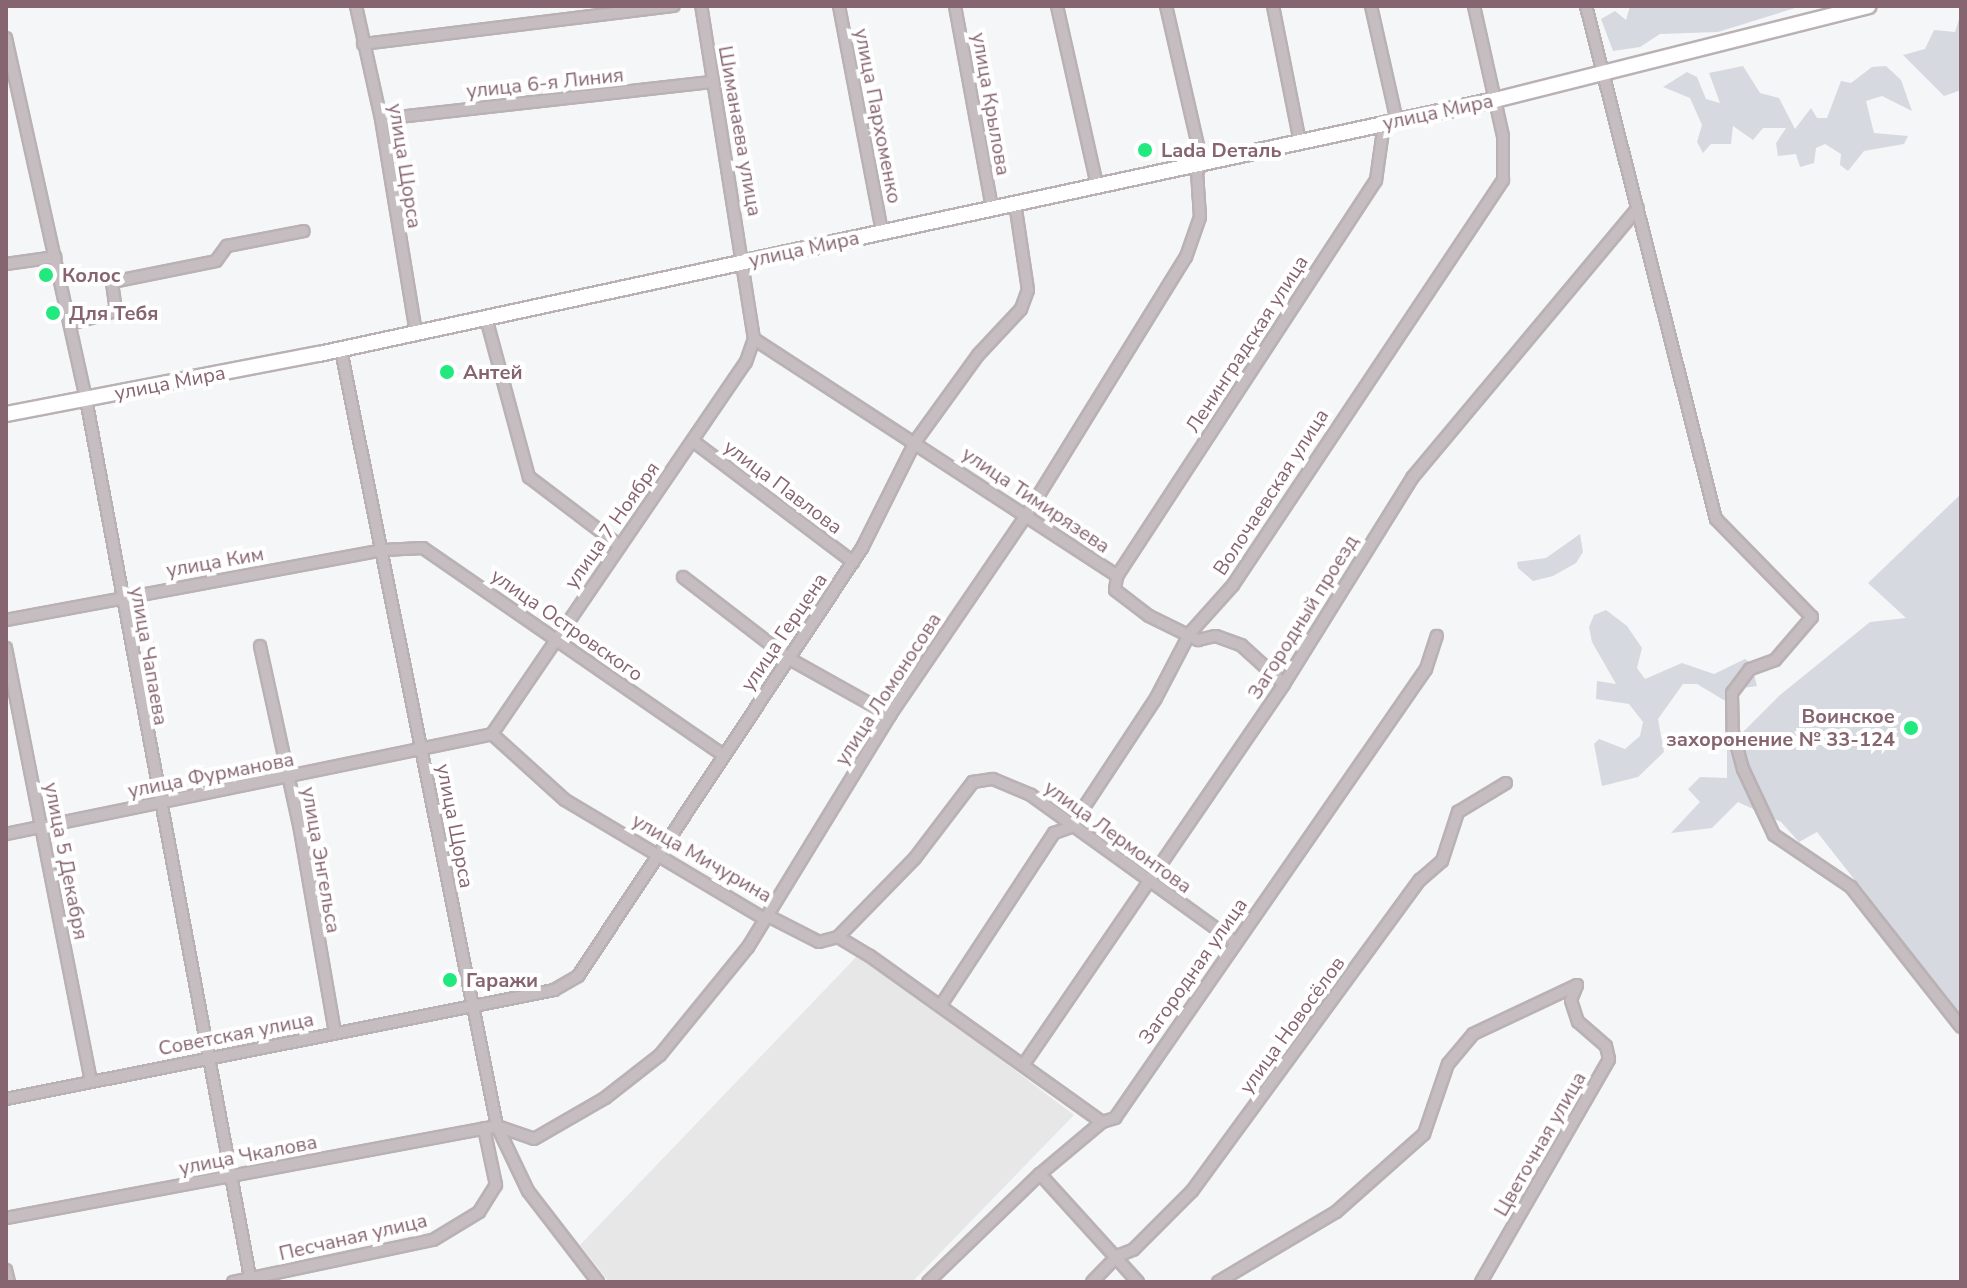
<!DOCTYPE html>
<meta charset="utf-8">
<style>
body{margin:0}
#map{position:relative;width:1967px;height:1288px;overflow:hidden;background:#f4f6f7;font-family:"Nunito Sans",sans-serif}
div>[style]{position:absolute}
.built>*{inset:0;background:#e7e7e8}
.green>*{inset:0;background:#d7d9e1}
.roads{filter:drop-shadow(2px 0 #bab1b4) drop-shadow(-2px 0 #bab1b4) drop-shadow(0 2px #bab1b4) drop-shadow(0 -2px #bab1b4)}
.minor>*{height:10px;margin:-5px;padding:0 5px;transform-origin:5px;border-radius:5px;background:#c6bdc0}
.major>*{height:14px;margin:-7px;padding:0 7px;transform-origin:7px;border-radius:7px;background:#fff}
.dots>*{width:22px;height:22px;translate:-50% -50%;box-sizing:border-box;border:4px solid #fff;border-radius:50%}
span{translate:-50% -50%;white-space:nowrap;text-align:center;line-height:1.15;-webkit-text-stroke:8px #fff;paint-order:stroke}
.street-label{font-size:20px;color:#866570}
.poi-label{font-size:20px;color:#866570;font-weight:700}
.left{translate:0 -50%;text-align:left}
.right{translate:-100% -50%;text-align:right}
.frame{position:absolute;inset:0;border:8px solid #866570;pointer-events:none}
</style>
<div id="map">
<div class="built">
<i style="clip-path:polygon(860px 953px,1074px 1115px,912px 1282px,609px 1282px,580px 1245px)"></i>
</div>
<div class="green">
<i style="clip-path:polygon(1630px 6px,1797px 6px,1798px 7px,1718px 32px,1660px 34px,1640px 47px,1613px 51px,1601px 19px,1615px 11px,1626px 20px)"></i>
<i style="clip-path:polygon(1961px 13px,1961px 90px,1944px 96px,1903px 55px,1925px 49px,1934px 30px,1955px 32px)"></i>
<i style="clip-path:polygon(1743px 66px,1760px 93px,1779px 98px,1795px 129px,1811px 108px,1817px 118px,1827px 118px,1841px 81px,1851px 83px,1872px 67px,1886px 66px,1901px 80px,1912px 111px,1882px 96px,1866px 101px,1874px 133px,1908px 136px,1904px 144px,1864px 151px,1848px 171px,1840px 165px,1841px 154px,1825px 144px,1816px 148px,1814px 163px,1800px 167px,1796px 154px,1778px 156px,1776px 143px,1786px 128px,1763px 128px,1753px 140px,1733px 126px,1731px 144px,1711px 144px,1703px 153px,1697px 142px,1702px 125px,1690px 98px,1663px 87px,1687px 72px,1697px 77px,1706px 99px,1720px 103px,1709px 73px)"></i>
<i style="clip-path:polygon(1961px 494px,1961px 1015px,1817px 832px,1799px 842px,1781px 822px,1738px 802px,1712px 828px,1671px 833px,1700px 802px,1688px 789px,1700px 777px,1727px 778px,1727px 748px,1780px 695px,1870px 622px,1906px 618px,1868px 583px)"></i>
<i style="clip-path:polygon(1580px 534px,1583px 552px,1576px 563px,1553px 576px,1533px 581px,1518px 568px,1517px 562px,1546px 558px)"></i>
<i style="clip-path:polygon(1606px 610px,1627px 626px,1642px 648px,1637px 668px,1645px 679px,1682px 663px,1714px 674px,1745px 659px,1751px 663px,1757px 686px,1743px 688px,1732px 705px,1697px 684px,1683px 684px,1658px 719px,1664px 752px,1638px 777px,1602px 786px,1594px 744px,1599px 739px,1625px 749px,1640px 736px,1643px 722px,1629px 704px,1596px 699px,1597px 681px,1616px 684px,1592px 642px,1589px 627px,1594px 615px)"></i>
</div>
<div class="roads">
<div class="minor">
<i style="left:356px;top:6px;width:116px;rotate:77.5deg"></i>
<i style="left:381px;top:119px;width:217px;rotate:80.7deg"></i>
<i style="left:839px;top:6px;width:230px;rotate:79.2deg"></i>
<i style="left:955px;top:6px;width:205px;rotate:79.6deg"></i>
<i style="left:1057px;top:6px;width:183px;rotate:77.4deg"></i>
<i style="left:1273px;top:6px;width:139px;rotate:78.8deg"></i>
<i style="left:1371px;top:6px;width:118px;rotate:77.3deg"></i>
<i style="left:1586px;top:6px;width:529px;rotate:75.78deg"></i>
<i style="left:1716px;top:519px;width:137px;rotate:45.6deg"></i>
<i style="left:1812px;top:617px;width:57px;rotate:130.7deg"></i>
<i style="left:1775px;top:660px;width:27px;rotate:160deg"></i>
<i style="left:1750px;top:669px;width:30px;rotate:127deg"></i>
<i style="left:1732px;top:693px;width:39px;rotate:89deg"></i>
<i style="left:1733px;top:732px;width:38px;rotate:75deg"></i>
<i style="left:1743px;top:769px;width:73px;rotate:64.8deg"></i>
<i style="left:1774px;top:835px;width:93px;rotate:34deg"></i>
<i style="left:1851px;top:887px;width:178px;rotate:51.8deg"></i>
<i style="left:6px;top:38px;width:370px;rotate:77.5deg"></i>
<i style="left:86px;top:399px;width:898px;rotate:79.42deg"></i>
<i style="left:363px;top:44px;width:313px;rotate:-7deg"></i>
<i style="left:381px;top:119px;width:334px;rotate:-6.4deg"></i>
<i style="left:6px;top:264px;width:50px;rotate:-8deg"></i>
<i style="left:486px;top:318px;width:165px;rotate:74.9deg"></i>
<i style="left:529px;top:477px;width:114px;rotate:37.2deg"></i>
<i style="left:70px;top:324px;width:48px;rotate:-15.8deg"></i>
<i style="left:116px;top:311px;width:29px;rotate:-98deg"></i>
<i style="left:112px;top:282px;width:106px;rotate:-11.4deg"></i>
<i style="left:216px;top:261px;width:19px;rotate:-54deg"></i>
<i style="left:227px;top:246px;width:78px;rotate:-11deg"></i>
<i style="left:754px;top:339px;width:434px;rotate:33.1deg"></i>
<i style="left:1117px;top:576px;width:14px;rotate:98deg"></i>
<i style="left:1115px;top:590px;width:43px;rotate:37.4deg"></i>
<i style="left:1149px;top:616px;width:55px;rotate:26.1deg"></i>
<i style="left:1198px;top:640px;width:18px;rotate:-13deg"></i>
<i style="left:1216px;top:636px;width:27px;rotate:20deg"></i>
<i style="left:1241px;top:645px;width:58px;rotate:42.2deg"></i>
<i style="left:341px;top:350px;width:792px;rotate:78.63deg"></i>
<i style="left:497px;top:1126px;width:72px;rotate:64.5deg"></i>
<i style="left:528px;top:1191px;width:115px;rotate:52.4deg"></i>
<i style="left:693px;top:441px;width:201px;rotate:37.1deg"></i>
<i style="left:1117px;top:576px;width:473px;rotate:-56.8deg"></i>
<i style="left:1376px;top:180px;width:57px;rotate:-81.9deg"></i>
<i style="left:683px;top:577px;width:133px;rotate:37.6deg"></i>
<i style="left:788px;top:658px;width:117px;rotate:29.2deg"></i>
<i style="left:6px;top:620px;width:383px;rotate:-10.5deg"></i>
<i style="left:383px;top:550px;width:40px;rotate:-2.9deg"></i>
<i style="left:423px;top:548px;width:364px;rotate:34.6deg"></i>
<i style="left:260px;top:646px;width:188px;rotate:77.7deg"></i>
<i style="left:300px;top:830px;width:206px;rotate:80.2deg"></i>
<i style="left:6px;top:648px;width:441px;rotate:78.9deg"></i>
<i style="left:492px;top:734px;width:98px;rotate:42.1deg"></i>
<i style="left:565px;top:800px;width:230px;rotate:30.8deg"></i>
<i style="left:763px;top:918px;width:7px;rotate:-8deg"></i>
<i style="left:770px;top:917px;width:55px;rotate:27deg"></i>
<i style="left:819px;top:942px;width:20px;rotate:-15deg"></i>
<i style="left:838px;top:937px;width:37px;rotate:31deg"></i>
<i style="left:870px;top:956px;width:285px;rotate:35.6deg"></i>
<i style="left:6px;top:834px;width:496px;rotate:-11.6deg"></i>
<i style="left:492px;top:734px;width:450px;rotate:-55.7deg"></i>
<i style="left:746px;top:362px;width:24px;rotate:-71deg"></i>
<i style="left:754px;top:339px;width:337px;rotate:-99deg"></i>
<i style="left:838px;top:937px;width:110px;rotate:-45.7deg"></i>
<i style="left:915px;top:858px;width:96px;rotate:-52.7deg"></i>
<i style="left:973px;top:782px;width:20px;rotate:-9deg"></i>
<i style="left:993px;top:779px;width:41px;rotate:22.8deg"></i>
<i style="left:1031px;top:795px;width:251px;rotate:35.8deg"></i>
<i style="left:941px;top:1005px;width:206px;rotate:-56.7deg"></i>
<i style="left:1054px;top:833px;width:18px;rotate:-19deg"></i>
<i style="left:1071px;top:827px;width:154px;rotate:-56.6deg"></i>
<i style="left:1156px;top:698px;width:73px;rotate:-62.4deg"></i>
<i style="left:1190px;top:633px;width:64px;rotate:-48.1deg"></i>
<i style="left:1233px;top:585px;width:487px;rotate:-56.3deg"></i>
<i style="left:1503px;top:180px;width:44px;rotate:-90deg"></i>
<i style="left:1503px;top:136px;width:133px;rotate:-102.6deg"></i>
<i style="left:1024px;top:1064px;width:460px;rotate:-55.6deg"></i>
<i style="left:1284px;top:684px;width:243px;rotate:-58.1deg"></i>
<i style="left:1412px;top:478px;width:352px;rotate:-50.1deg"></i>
<i style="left:6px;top:1099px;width:559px;rotate:-11.25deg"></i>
<i style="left:554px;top:990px;width:28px;rotate:-30deg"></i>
<i style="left:578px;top:976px;width:514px;rotate:-56.43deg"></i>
<i style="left:862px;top:548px;width:119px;rotate:-63.4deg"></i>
<i style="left:915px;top:442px;width:107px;rotate:-54.1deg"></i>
<i style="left:978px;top:355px;width:63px;rotate:-46.9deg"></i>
<i style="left:1021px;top:309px;width:20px;rotate:-70deg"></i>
<i style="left:1028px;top:290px;width:88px;rotate:-98.5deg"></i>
<i style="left:1040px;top:1174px;width:146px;rotate:47.8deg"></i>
<i style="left:6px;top:1218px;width:500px;rotate:-10.6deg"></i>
<i style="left:497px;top:1126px;width:39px;rotate:19deg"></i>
<i style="left:534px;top:1139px;width:82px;rotate:-30deg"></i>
<i style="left:605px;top:1098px;width:70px;rotate:-38deg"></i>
<i style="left:660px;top:1055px;width:139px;rotate:-50.8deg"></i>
<i style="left:748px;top:947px;width:272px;rotate:-58.5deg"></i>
<i style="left:890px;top:715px;width:243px;rotate:-55.7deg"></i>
<i style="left:1027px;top:514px;width:302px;rotate:-58.3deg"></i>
<i style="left:1186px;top:257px;width:42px;rotate:-70.7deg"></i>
<i style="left:1200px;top:217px;width:45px;rotate:-93.8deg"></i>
<i style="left:1197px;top:172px;width:10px;rotate:-61deg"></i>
<i style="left:1202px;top:163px;width:161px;rotate:-102.9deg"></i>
<i style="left:6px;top:1270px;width:12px;rotate:76deg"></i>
<i style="left:233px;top:1282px;width:204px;rotate:-11.9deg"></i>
<i style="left:433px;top:1240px;width:54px;rotate:-31.3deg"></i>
<i style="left:479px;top:1212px;width:32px;rotate:-58deg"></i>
<i style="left:496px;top:1185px;width:58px;rotate:-101.9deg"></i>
<i style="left:928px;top:1282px;width:156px;rotate:-44deg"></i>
<i style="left:1040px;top:1174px;width:81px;rotate:-40deg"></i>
<i style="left:1102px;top:1122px;width:14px;rotate:-17deg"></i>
<i style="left:1115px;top:1118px;width:546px;rotate:-55.29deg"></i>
<i style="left:1426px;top:669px;width:35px;rotate:-72deg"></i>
<i style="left:1092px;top:1282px;width:36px;rotate:-46deg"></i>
<i style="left:1117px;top:1256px;width:17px;rotate:-21deg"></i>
<i style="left:1133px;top:1250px;width:83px;rotate:-45deg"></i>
<i style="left:1192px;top:1191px;width:386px;rotate:-53.8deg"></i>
<i style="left:1420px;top:880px;width:29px;rotate:-41deg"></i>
<i style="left:1442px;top:861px;width:52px;rotate:-71.9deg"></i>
<i style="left:1458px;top:812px;width:56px;rotate:-31.1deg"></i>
<i style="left:1218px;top:1282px;width:137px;rotate:-30.7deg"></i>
<i style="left:1336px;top:1212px;width:118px;rotate:-41.6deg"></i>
<i style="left:1424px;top:1134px;width:74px;rotate:-71.1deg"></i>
<i style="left:1448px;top:1064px;width:39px;rotate:-50deg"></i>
<i style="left:1473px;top:1034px;width:115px;rotate:-25.2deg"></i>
<i style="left:1481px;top:1282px;width:257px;rotate:-60.1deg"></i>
<i style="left:1609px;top:1059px;width:13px;rotate:-103deg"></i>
<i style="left:1606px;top:1046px;width:37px;rotate:-139deg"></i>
<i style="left:1578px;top:1022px;width:23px;rotate:-108deg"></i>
<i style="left:1571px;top:1000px;width:16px;rotate:-68deg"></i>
</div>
<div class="major">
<i style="left:6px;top:414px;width:319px;rotate:-10.9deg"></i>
<i style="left:319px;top:354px;width:1203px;rotate:-12.19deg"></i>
<i style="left:1495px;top:100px;width:385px;rotate:-14.1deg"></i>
</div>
</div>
<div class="dots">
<i style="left:1145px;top:150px;background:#21e97d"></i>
<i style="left:46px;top:275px;background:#21e97d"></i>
<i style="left:53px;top:313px;background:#21e97d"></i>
<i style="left:447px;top:372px;background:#21e97d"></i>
<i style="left:1911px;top:728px;background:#21e97d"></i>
<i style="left:450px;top:980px;background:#21e97d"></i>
</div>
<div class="street-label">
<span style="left:545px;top:83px;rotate:-6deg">улица 6-я Линия</span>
<span style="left:991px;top:104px;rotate:80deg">улица Крылова</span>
<span style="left:1438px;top:112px;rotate:-12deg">улица Мира</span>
<span style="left:878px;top:116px;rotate:79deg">улица Пархоменко</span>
<span style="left:740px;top:131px;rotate:80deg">Шиманаева улица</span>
<span style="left:405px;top:166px;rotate:81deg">улица Щорса</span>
<span style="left:804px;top:249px;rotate:-12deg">улица Мира</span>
<span style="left:1247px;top:344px;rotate:-57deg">Ленинградская улица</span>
<span style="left:170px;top:383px;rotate:-11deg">улица Мира</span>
<span style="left:783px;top:487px;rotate:37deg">улица Павлова</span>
<span style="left:1271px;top:492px;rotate:-57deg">Волочаевская улица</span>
<span style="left:1036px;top:500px;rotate:34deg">улица Тимирязева</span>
<span style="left:612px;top:525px;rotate:-55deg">улица 7 Ноября</span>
<span style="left:215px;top:562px;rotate:-10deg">улица Ким</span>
<span style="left:1303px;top:617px;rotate:-58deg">Загородный проезд</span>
<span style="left:567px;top:625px;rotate:35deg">улица Островского</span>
<span style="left:784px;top:632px;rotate:-56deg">улица Герцена</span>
<span style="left:149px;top:656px;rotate:80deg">улица Чапаева</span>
<span style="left:888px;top:689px;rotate:-57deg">улица Ломоносова</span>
<span style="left:211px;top:775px;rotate:-11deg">улица Фурманова</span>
<span style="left:455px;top:826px;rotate:79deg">улица Щорса</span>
<span style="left:1118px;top:837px;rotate:36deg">улица Лермонтова</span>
<span style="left:702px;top:858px;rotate:30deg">улица Мичурина</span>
<span style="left:321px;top:860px;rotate:80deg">улица Энгельса</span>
<span style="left:66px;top:861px;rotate:79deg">улица 5 Декабря</span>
<span style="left:1193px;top:971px;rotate:-55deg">Загородная улица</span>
<span style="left:1292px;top:1025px;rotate:-54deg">улица Новосёлов</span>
<span style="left:236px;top:1034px;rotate:-11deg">Советская улица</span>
<span style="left:1540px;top:1144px;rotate:-60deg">Цветочная улица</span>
<span style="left:248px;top:1155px;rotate:-11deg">улица Чкалова</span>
<span style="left:353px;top:1237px;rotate:-13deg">Песчаная улица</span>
</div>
<div class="poi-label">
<span class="left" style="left:1161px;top:150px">Lada Dеталь</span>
<span class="left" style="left:62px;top:275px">Колос</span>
<span class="left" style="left:69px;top:313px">Для Тебя</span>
<span class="left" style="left:463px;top:372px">Антей</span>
<span class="right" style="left:1895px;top:728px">Воинское<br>захоронение № 33-124</span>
<span class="left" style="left:466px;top:980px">Гаражи</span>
</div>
<div class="frame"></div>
</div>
